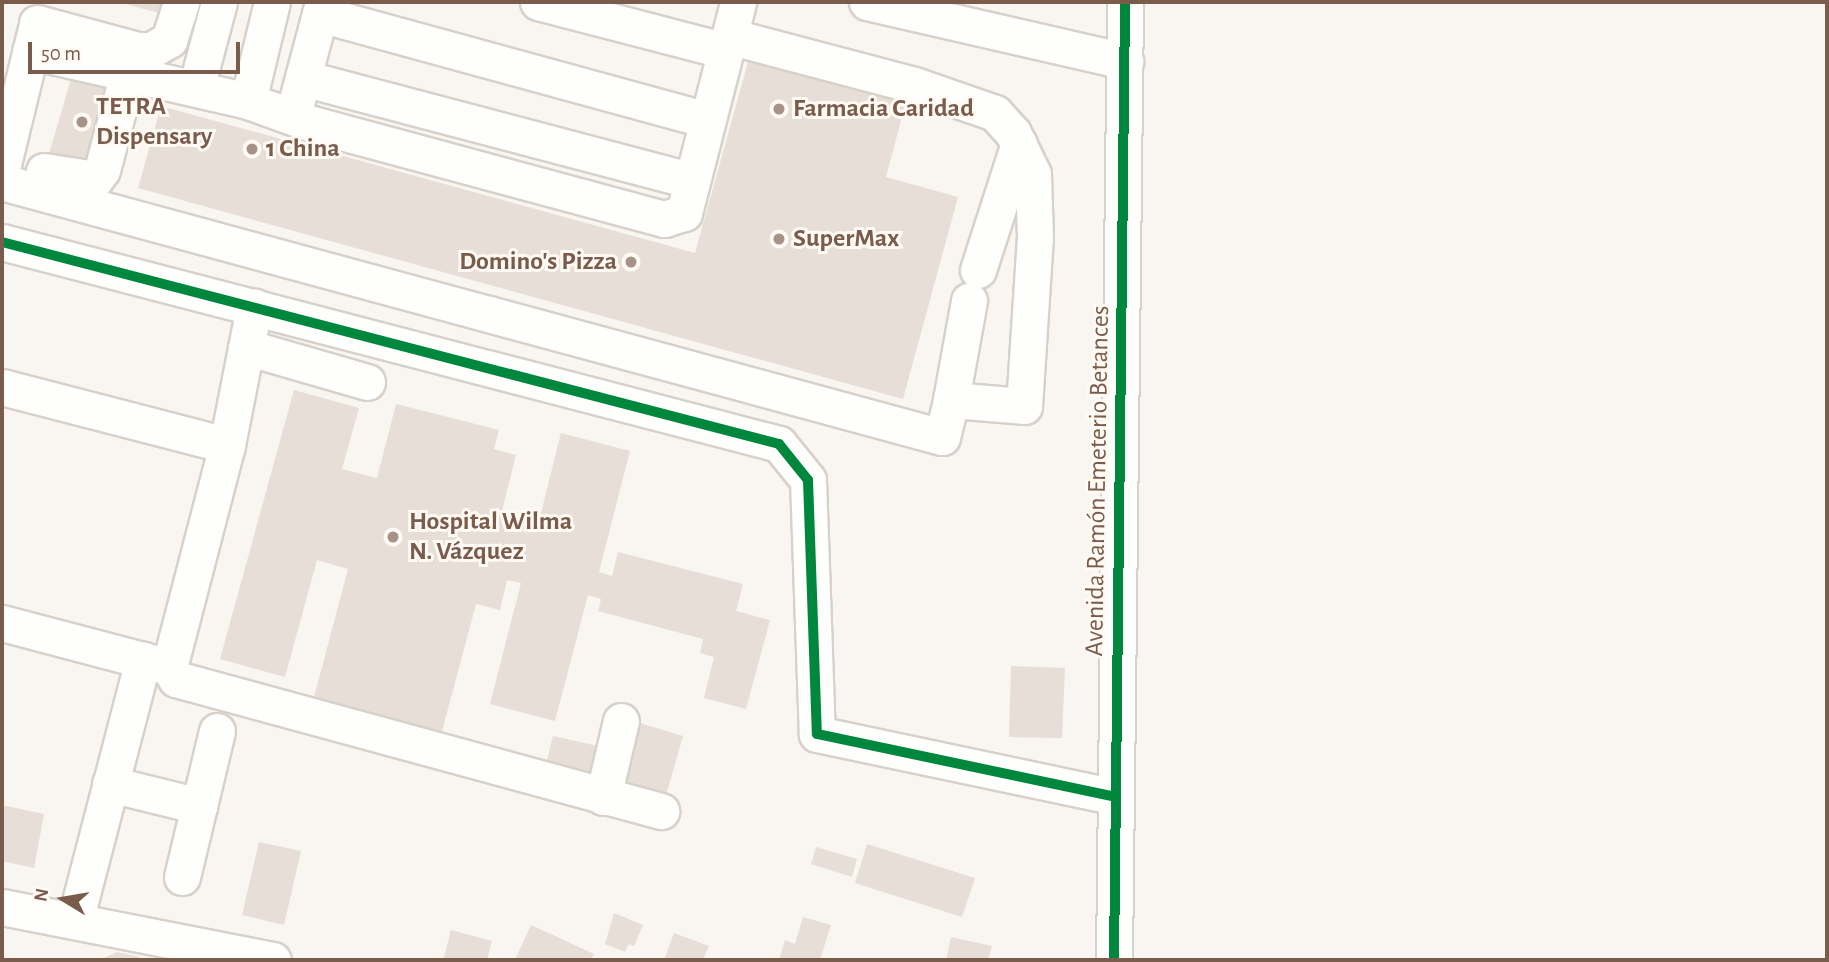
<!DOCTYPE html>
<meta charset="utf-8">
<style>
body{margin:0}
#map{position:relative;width:1829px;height:962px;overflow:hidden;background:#f9f5f0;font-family:"Alegreya Sans",sans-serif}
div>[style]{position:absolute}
.building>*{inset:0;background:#e6ded7}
.roads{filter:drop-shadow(2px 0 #d7d1cb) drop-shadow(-2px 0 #d7d1cb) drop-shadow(0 2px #d7d1cb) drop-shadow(0 -2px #d7d1cb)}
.minor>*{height:35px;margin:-17.5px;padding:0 17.5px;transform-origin:17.5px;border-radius:17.5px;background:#fefefd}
.cycleway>*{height:10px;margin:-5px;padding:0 5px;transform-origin:5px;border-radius:5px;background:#00873e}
.dots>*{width:19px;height:19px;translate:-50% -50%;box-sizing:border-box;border:4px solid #fffaf3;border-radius:50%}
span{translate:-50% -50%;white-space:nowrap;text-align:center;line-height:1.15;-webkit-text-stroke:6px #fffaf3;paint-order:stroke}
.poi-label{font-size:26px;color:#7a5c4d;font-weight:700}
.left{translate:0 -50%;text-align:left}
.right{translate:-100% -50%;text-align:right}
.street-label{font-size:26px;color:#7a5c4d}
.frame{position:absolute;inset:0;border:4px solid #7a5c4d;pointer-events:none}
.north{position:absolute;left:28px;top:864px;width:70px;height:70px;-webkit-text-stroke:5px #fffaf3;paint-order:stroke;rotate:281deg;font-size:19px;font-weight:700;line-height:28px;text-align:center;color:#7a5c4d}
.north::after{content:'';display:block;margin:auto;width:24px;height:32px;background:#7a5c4d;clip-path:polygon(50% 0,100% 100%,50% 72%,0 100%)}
.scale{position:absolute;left:28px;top:42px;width:212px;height:32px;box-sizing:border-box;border:4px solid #7a5c4d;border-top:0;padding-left:9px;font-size:21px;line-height:24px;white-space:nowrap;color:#7a5c4d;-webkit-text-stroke:5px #fffaf3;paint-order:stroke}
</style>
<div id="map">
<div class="building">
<i style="clip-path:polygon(118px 2px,166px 2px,163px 14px)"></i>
<i style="clip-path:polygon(750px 55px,907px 98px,886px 177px,958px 197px,903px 399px,138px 188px,161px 106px,695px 253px)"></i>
<i style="clip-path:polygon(71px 79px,115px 91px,94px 166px,49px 154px)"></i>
<i style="clip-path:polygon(294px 390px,359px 408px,342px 469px,377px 478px,396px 404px,499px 430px,494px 449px,516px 455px,501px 515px,538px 525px,561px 433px,630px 451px,599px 572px,612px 576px,618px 552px,743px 584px,736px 611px,770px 620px,746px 709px,704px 698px,714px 657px,700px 653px,703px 639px,598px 611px,601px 599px,588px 595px,555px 721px,490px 704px,521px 583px,507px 580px,500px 610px,476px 604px,441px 735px,313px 701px,348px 569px,317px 560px,285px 677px,220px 659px)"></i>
<i style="clip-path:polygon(1011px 666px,1065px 668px,1062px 738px,1009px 737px)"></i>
<i style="clip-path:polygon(640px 723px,683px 736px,665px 799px,622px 787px)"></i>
<i style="clip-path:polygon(553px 736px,598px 746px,596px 781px,545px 769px)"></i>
<i style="clip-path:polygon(2px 805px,44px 814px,34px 868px,2px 861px)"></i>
<i style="clip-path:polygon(259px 842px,301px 851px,284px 925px,242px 915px)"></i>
<i style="clip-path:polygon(867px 844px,975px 878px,962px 917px,855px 883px)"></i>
<i style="clip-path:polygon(816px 847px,857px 859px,852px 877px,811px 864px)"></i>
<i style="clip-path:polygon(614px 913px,643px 925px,634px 946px,629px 944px,625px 952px,605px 944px)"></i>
<i style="clip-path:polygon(803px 917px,831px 925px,820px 960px,779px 960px,785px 940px,795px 944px)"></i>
<i style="clip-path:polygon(531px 925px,594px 954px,591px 960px,515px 960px)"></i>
<i style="clip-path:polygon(451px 930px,492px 941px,487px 960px,438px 960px,444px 957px)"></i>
<i style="clip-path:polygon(674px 933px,709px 946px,703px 960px,664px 960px)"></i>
<i style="clip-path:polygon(951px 937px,992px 946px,988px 960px,946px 960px)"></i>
<i style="clip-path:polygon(117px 952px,140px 957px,139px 960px,100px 960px)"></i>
</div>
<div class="roads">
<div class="minor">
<i style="left:272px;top:2px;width:102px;rotate:103.6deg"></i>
<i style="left:248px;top:101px;width:68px;rotate:19.8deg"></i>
<i style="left:312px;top:124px;width:365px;rotate:15.1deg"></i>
<i style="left:664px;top:219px;width:21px;rotate:-17deg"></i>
<i style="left:684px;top:213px;width:218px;rotate:-75.6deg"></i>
<i style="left:538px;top:2px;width:194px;rotate:14.6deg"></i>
<i style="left:867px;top:2px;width:265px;rotate:12.9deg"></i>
<i style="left:320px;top:14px;width:402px;rotate:15.3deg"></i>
<i style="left:37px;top:23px;width:105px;rotate:15deg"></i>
<i style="left:138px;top:50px;width:13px"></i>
<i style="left:151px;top:50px;width:21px;rotate:-29deg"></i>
<i style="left:169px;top:40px;width:40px;rotate:-72deg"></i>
<i style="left:30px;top:51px;width:224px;rotate:12.9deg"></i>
<i style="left:303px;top:78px;width:402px;rotate:14.8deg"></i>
<i style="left:196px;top:88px;width:89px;rotate:-75deg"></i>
<i style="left:297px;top:100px;width:101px;rotate:-75.1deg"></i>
<i style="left:2px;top:168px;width:143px;rotate:-76.3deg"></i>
<i style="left:44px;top:171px;width:52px;rotate:8.9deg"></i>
<i style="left:95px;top:179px;width:11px;rotate:-52deg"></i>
<i style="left:102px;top:170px;width:100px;rotate:-75deg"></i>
<i style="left:2px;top:182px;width:974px;rotate:15.18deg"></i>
<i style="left:942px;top:437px;width:38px;rotate:-76deg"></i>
<i style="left:951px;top:400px;width:73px;rotate:4.7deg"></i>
<i style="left:1024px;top:406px;width:168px;rotate:-86.3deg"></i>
<i style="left:1035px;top:238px;width:64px;rotate:-91.8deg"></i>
<i style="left:1033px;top:174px;width:46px;rotate:-116deg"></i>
<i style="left:1013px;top:133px;width:27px;rotate:-132deg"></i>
<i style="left:995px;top:113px;width:86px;rotate:-160.9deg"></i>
<i style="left:914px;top:85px;width:191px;rotate:-165.2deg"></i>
<i style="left:2px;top:242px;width:803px;rotate:14.57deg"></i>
<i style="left:779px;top:444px;width:46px;rotate:51.1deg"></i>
<i style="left:808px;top:480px;width:254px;rotate:88deg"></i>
<i style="left:817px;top:734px;width:305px;rotate:11.9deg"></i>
<i style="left:978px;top:270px;width:133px;rotate:-72.1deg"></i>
<i style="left:246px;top:347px;width:126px;rotate:16.1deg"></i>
<i style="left:2px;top:387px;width:232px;rotate:14.5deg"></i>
<i style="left:227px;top:445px;width:229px;rotate:104.6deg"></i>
<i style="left:169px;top:667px;width:173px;rotate:-165.2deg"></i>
<i style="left:951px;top:400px;width:101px;rotate:-79.7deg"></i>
<i style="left:227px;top:445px;width:141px;rotate:-78.9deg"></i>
<i style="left:169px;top:667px;width:14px;rotate:60deg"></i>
<i style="left:176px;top:679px;width:503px;rotate:15.23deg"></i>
<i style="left:110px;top:784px;width:92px;rotate:13.9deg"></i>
<i style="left:199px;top:806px;width:73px;rotate:103.5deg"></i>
<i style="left:603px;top:797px;width:78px;rotate:-76.7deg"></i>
<i style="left:199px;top:806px;width:77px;rotate:-76.5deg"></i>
<i style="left:2px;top:907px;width:276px;rotate:11.1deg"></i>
<i style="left:75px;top:921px;width:270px;rotate:-75.4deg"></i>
<i style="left:1114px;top:960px;width:958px;rotate:-89.34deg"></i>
</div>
</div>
<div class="cycleway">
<i style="left:2px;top:242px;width:803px;rotate:14.57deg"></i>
<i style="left:779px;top:444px;width:46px;rotate:51.1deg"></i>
<i style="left:808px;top:480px;width:254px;rotate:88deg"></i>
<i style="left:817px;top:734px;width:305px;rotate:11.9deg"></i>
<i style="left:1114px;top:960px;width:958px;rotate:-89.34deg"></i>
</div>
<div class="dots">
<i style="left:779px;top:109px;background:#a69286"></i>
<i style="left:82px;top:122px;background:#a69286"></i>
<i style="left:252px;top:149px;background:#a69286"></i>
<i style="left:779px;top:239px;background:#a69286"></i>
<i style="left:631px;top:262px;background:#a69286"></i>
<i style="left:393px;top:537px;background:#a69286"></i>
</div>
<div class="poi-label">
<span class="left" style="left:96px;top:122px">TETRA<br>Dispensary</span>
<span class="left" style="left:793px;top:109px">Farmacia Caridad</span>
<span class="left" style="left:266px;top:149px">1 China</span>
<span class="left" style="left:793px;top:239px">SuperMax</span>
<span class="right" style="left:617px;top:262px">Domino's Pizza</span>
<span class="left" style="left:409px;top:537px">Hospital Wilma<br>N. Vázquez</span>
</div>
<div class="street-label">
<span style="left:1098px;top:481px;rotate:-89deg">Avenida Ramón Emeterio Betances</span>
</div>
<div class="frame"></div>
<div class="north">N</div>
<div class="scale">50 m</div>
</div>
